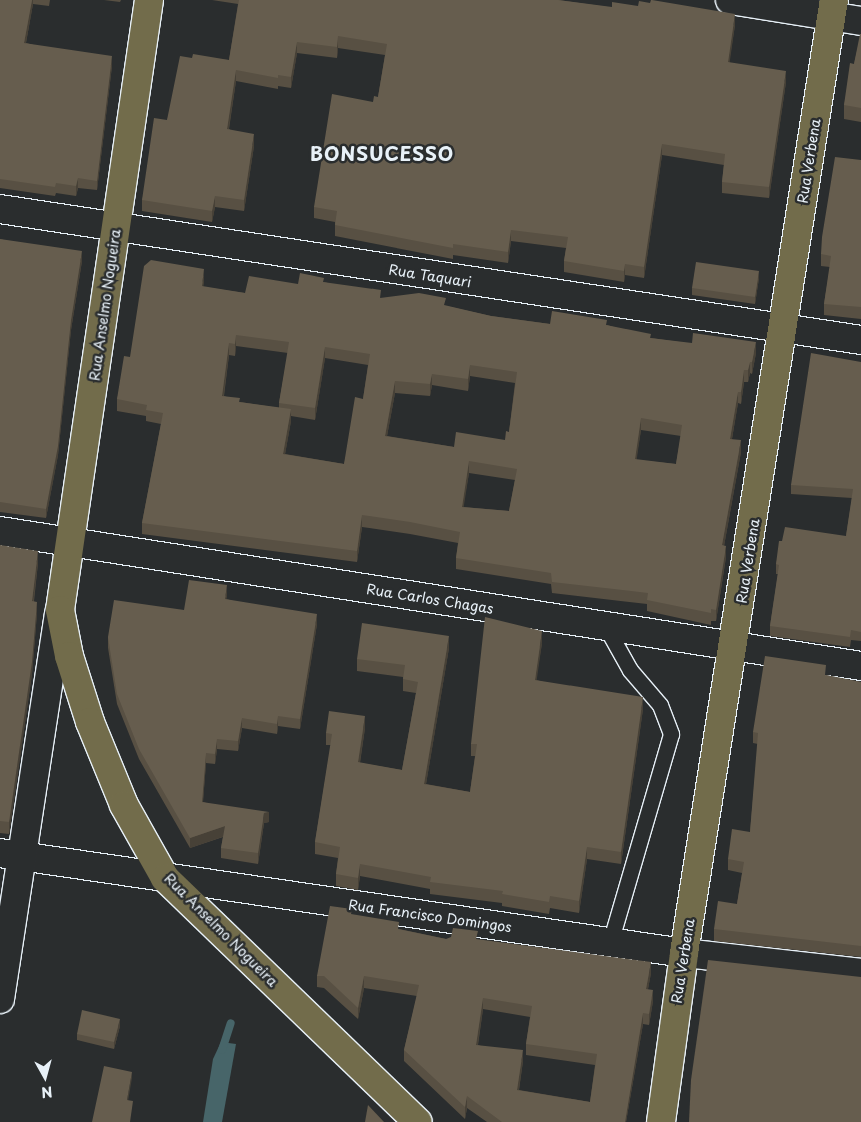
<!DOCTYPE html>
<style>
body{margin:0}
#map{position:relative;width:861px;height:1122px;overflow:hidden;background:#2a2d2e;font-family:"Playpen Sans",sans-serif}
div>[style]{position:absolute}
.water>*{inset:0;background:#476569}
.stream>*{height:8px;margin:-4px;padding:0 4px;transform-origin:4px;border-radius:4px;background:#476569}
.roads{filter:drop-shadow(1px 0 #e8f1f8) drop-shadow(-1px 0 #e8f1f8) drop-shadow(0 1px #e8f1f8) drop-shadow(0 -1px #e8f1f8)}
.lane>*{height:15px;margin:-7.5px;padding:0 7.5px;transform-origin:7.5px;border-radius:7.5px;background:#2a2d2e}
.street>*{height:28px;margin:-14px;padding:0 14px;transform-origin:14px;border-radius:14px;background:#2a2d2e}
.secondary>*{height:28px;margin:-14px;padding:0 14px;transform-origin:14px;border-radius:14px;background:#2a2d2e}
.primary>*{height:28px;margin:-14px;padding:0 14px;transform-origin:14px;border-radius:14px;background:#726c4b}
.wall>*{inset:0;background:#585043}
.shaded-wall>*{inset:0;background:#474137}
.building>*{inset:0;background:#665d4e}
span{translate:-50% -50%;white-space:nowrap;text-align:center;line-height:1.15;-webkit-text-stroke:5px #2a2d2e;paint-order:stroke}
.street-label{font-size:14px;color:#e8f1f8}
.district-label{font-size:19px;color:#e8f1f8;font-weight:700;letter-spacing:1px}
.north{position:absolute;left:20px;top:1052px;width:50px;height:50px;-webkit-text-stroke:4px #2a2d2e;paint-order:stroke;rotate:173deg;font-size:14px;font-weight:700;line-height:20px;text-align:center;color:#e8f1f8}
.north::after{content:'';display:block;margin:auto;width:18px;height:22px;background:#e8f1f8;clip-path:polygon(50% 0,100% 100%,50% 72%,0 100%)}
</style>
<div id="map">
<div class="water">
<i style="clip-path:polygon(221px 1042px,236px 1044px,222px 1122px,203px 1122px,213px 1059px)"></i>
</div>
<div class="stream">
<i style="left:222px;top:1050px;width:28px;rotate:-72deg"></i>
</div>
<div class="roads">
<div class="lane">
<i style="left:606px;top:627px;width:49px;rotate:60.8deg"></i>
<i style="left:630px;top:670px;width:46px;rotate:49.4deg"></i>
<i style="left:660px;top:705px;width:31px;rotate:69deg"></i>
<i style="left:671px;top:734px;width:217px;rotate:106.3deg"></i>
</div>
<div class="street">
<i style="left:0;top:209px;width:871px;rotate:8.65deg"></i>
<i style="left:0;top:531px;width:872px;rotate:8.91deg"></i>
<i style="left:0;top:853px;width:691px;rotate:8.32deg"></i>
<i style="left:684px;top:953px;width:178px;rotate:6.4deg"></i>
<i style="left:0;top:999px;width:389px;rotate:-81.3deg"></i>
</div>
<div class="secondary">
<i style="left:730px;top:0;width:133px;rotate:9.1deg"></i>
</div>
<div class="primary">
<i style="left:149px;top:0;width:616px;rotate:98.3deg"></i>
<i style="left:60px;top:610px;width:47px;rotate:78.9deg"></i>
<i style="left:69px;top:656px;width:69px;rotate:72.3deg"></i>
<i style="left:90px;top:722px;width:90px;rotate:67.7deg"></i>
<i style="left:124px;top:805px;width:84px;rotate:60.7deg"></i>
<i style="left:165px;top:878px;width:351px;rotate:44deg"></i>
<i style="left:661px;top:1122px;width:171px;rotate:-82.2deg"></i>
<i style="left:684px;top:953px;width:965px;rotate:-81.06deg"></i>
</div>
</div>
<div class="wall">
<i style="clip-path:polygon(0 0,50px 0,49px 6px,33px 4px,26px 43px,112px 66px,97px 190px,78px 188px,76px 196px,56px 193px,55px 196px,0 188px)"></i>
<i style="clip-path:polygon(104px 0,121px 0,120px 2px)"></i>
<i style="clip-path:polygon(212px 0,558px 0,735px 25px,729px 63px,786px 82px,769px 198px,722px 193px,722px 182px,724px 165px,662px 155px,644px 278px,625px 275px,624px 282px,564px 272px,564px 261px,566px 248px,511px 241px,508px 263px,453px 255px,453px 259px,335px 236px,335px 222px,314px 218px,314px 207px,373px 102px,378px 97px,385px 55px,338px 48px,337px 58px,297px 53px,291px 88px,278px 86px,278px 89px,236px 81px,229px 129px,254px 146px,244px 211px,215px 207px,212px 222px,142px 211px,142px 200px,167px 120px,192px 58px,229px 60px,238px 4px)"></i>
<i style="clip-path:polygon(861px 34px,861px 122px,844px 119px,844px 105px,854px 64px)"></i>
<i style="clip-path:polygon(861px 160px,861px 319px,824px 315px,824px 304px,830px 267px,821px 266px,821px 254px)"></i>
<i style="clip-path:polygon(0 239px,82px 261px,71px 330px,58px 455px,46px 518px,0 512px)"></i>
<i style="clip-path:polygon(759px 278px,755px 304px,692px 295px,692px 288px)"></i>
<i style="clip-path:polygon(evenodd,204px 280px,203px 287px,245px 293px,298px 284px,324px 282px,381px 298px,446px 306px,491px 316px,550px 324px,607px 325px,651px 338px,756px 353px,752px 374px,750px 373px,748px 382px,744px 382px,741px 404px,738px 403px,732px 439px,741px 452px,724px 546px,726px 557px,716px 621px,711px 621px,711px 625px,647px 611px,647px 604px,552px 593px,551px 584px,456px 569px,456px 558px,458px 543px,410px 534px,362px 527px,357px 562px,142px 534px,142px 523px,161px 424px,146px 421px,146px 416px,117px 411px,117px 399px,130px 357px,204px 280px,236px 346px,288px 353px,279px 403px,279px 408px,240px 402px,224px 396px,229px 355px,235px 356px,236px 346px,204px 280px,325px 358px,368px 365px,363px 399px,344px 464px,285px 454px,291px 421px,291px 416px,315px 420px,325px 358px,204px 280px,470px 376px,515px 383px,509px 432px,505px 440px,454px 447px,387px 436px,395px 393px,430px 396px,432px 385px,468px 391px,470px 376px,204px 280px,641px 430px,681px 436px,676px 464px,636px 460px,641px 430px,204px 280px,469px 473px,515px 480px,509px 511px,463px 507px,469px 473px)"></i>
<i style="clip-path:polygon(861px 362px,861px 641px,851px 640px,850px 647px,770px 636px,770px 626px,778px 574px,776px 574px,776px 564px,782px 541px,846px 536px,852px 498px,791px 494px,791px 485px)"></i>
<i style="clip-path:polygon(0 545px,38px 563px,34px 601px,37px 613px,32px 674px,9px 834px,0 833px)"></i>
<i style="clip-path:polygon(227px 595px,226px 599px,317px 624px,300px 729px,278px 726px,277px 734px,242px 728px,238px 751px,217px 749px,215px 764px,206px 763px,203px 802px,269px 822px,264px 823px,258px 864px,221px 858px,221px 848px,223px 837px,190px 848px,139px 759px,117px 704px,108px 648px,108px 637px)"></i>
<i style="clip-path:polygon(542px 643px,536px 680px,643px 709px,621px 864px,587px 859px,579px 913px,550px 908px,549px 914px,502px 906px,502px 903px,430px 894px,430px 889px,360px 876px,358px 890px,336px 886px,336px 874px,338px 858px,315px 854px,315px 842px,331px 745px,326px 745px,326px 733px,365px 728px,360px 763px,402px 770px,416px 693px,403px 691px,403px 677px,357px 671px,357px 659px,449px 648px,426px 784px,470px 792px,475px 756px,471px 756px,471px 744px)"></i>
<i style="clip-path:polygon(826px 675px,861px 682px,861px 957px,714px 941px,714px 929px,737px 904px,742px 873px,728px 870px,728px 859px,750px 832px,758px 744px,753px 743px,753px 732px)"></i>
<i style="clip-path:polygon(evenodd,352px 915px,399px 929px,446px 939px,478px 940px,651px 973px,648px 989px,653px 1001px,649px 1025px,643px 1024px,626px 1122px,487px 1122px,467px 1108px,465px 1119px,404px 1061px,404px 1050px,417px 996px,364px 988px,358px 1019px,324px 988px,317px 987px,317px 976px,352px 915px,483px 1009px,530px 1017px,526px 1044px,526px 1055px,595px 1065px,590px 1102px,519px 1090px,523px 1061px,478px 1045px,483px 1009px)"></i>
<i style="clip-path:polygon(120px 1026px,114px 1049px,77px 1040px,77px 1034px)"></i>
</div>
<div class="shaded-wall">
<i style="clip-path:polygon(32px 0,33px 0,33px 4px,24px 53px,24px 43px)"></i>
<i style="clip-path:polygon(735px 14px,735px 25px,728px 74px,728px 62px)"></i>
<i style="clip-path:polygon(338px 36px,338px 48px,337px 58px,337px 47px)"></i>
<i style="clip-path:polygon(297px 42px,297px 53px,291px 88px,291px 77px)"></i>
<i style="clip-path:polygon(112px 56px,112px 66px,97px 190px,97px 181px)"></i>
<i style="clip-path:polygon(236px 70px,236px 81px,227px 140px,227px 129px)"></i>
<i style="clip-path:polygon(786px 71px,786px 82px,769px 198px,769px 187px)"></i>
<i style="clip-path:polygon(254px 134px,254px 146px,244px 211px,244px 200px)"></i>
<i style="clip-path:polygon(662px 144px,662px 155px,644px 278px,644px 267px)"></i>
<i style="clip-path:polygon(78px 178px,78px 188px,76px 196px,76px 186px)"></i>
<i style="clip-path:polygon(215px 196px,215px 207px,212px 222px,212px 211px)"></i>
<i style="clip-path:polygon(511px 230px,511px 241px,508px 263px,508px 252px)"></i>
<i style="clip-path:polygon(82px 251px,82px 261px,71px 330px,58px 455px,46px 518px,46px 509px,71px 320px)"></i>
<i style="clip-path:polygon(625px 264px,625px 275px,624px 282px,624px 271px)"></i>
<i style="clip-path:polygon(204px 269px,204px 280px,202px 298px,202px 286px)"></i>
<i style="clip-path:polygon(759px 271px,759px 278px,755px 304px,755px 297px)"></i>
<i style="clip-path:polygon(236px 335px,236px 346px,235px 356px,235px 344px)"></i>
<i style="clip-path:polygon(756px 342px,756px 353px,752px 374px,752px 362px)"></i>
<i style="clip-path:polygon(229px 343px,229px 355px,222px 407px,222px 396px)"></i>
<i style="clip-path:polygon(325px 347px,325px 358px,315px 420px,315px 408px)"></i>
<i style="clip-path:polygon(750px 362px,750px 373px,748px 382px,748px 370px)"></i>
<i style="clip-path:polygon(470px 365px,470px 376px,468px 391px,468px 379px)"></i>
<i style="clip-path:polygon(744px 370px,744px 382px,741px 404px,741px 392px)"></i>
<i style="clip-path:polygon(432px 374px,432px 385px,430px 396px,430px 384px)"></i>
<i style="clip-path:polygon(395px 381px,395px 393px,385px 447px,385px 436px)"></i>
<i style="clip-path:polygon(738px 392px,738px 403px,730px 450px,730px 439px)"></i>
<i style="clip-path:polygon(291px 409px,291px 421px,283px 466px,283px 454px)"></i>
<i style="clip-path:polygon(641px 418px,641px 430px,635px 471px,635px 459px)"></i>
<i style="clip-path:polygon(741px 440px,741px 452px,722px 557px,722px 545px)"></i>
<i style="clip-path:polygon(469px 461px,469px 473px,462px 518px,462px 507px)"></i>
<i style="clip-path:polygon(362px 515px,362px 527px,357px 562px,357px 551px)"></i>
<i style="clip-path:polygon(726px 546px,726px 557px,716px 621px,716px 610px)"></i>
<i style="clip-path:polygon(38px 551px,38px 563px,32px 613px,32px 601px)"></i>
<i style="clip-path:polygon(227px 585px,227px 595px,225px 609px,225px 599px)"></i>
<i style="clip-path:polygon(37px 602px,37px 613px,32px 674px,9px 834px,9px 822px)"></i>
<i style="clip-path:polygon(317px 614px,317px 624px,300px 729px,300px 719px)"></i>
<i style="clip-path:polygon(542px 631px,542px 643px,535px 692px,535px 680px)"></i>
<i style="clip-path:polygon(449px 636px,449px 648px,424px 796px,424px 784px)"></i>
<i style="clip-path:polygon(643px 697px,643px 709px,621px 864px,621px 852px)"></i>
<i style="clip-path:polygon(278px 716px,278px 726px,277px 734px,277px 724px)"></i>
<i style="clip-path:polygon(365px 716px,365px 728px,358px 774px,358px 762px)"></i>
<i style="clip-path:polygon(242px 718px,242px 728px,238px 751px,238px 741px)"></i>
<i style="clip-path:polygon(217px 739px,217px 749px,215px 764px,215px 754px)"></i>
<i style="clip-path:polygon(206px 753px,206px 763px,202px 812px,202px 802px)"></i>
<i style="clip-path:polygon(269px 812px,269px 822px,264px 823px,258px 864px,258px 853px,264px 813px)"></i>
<i style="clip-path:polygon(225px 826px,225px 836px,190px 848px,190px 838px)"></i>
<i style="clip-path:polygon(587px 847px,587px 859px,579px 913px,579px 901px)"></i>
<i style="clip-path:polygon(360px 864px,360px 876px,358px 890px,358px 878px)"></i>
<i style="clip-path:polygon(651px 962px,651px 973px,646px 1000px,646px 989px)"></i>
<i style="clip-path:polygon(364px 976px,364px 988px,358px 1019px,358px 1008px)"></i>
<i style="clip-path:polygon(653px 990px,653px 1001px,649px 1025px,649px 1014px)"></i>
<i style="clip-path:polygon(483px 998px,483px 1009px,476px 1056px,476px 1045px)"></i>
<i style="clip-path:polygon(643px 1013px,643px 1024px,626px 1122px,625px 1122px)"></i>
<i style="clip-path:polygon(120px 1019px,120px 1026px,114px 1049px,114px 1042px)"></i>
<i style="clip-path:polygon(523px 1050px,523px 1061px,517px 1102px,517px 1090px)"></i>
<i style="clip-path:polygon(132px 1072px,132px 1078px,127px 1107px,127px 1100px)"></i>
<i style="clip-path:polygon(467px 1096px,467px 1108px,465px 1119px,465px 1107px)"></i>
</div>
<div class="building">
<i style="clip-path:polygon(0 0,32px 0,24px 43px,112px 56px,97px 181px,78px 178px,76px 186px,56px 183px,55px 187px,0 179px)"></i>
<i style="clip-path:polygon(239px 0,558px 0,612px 7px,612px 2px,638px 6px,639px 1px,650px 3px,651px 0,652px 0,735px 14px,728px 62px,786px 71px,769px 187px,722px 182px,725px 154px,662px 144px,644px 267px,625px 264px,624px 271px,564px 261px,568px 237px,511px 230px,508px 252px,453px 244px,453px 248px,335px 225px,337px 211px,314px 207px,332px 94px,373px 102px,374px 96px,378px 97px,387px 44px,338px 36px,337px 47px,297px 42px,291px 77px,278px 75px,278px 78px,236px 70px,227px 129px,254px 134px,244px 200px,215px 196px,212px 211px,142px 200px,154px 118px,167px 120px,180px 56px,192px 58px,193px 54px,229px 60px)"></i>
<i style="clip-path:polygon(860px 34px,861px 34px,861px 108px,844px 105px,850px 63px,854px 64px)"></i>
<i style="clip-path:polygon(835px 157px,861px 160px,861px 307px,824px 304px,831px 256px,821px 254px,822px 237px)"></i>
<i style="clip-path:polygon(0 239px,82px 251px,71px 320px,58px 446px,46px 509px,0 502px)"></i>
<i style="clip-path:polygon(evenodd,151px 260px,204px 269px,202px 286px,245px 293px,249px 276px,298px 284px,300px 273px,324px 278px,323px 282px,381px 290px,380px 298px,419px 293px,446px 298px,444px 305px,491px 316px,550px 324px,552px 311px,607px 320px,606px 325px,651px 334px,650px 338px,692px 343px,693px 333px,756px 342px,752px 362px,750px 362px,748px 370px,744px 370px,741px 392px,738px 392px,730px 439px,741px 440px,722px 545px,726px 546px,716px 610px,711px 609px,711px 613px,647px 600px,648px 593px,552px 582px,551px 573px,456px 558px,460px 532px,410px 522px,362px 515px,357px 551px,142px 523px,163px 413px,146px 410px,147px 405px,117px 399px,124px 356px,130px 357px,144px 266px,151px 260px,236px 335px,289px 342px,279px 403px,315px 408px,325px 347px,370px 354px,363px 399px,355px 397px,344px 464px,283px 454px,291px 409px,239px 402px,240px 398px,222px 396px,229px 343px,235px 344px,236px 335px,151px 260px,470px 365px,517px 372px,509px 432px,506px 431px,505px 440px,456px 432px,454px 447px,385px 436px,395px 381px,430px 384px,432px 374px,468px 379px,470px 365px,151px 260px,641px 418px,682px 425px,676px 464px,635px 459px,641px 418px,151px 260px,469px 461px,517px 469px,509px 511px,462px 507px,469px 461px)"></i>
<i style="clip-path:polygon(696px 262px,759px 271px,755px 297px,692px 288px)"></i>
<i style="clip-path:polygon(811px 353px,861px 362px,861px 632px,851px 630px,850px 637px,770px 626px,779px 565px,776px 564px,779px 541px,782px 541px,785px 527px,846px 536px,853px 489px,791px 485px)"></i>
<i style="clip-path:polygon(0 545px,38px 551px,32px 601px,37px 602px,32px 662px,9px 822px,0 821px)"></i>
<i style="clip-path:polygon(189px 580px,227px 585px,225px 599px,317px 614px,300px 719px,278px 716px,277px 724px,242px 718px,238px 741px,217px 739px,215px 754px,206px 753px,202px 802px,269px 812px,264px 813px,258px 853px,221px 848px,225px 826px,190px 838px,139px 749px,117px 694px,108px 637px,114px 600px,184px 610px)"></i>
<i style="clip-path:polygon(485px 617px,542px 631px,535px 680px,643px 697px,621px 852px,587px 847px,579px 901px,550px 896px,549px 902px,502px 894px,503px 891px,430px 882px,431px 877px,360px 864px,358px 878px,336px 874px,340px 847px,315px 842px,332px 734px,326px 733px,329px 711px,365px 716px,358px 762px,402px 770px,418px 682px,403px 679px,405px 665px,357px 659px,362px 623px,449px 636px,424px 784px,470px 792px,477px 744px,471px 744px)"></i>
<i style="clip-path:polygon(765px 656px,826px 665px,825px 675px,861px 682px,861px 946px,714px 929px,718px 901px,737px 904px,744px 862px,728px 859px,732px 829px,750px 832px,758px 733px,753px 732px)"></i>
<i style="clip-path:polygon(evenodd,330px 906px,352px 909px,351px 914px,399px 922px,398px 929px,446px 939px,451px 937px,453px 928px,478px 931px,476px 939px,651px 962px,646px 989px,653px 990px,649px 1014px,643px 1013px,625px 1122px,502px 1122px,467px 1096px,465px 1107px,404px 1050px,419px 985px,364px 976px,358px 1008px,324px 976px,317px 976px,330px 906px,483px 998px,532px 1006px,526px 1044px,597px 1054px,590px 1102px,517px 1090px,523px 1050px,476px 1045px,483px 998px)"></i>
<i style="clip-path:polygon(708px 960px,861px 977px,861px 1122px,689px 1122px,691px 1080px)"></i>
<i style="clip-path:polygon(82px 1010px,120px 1019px,114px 1042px,77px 1034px)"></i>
<i style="clip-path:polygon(104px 1066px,132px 1072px,127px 1100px,133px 1101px,130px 1122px,92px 1122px)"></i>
<i style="clip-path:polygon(368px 1105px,384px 1122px,365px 1122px)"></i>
</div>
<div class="street-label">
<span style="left:809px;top:161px;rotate:-81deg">Rua Verbena</span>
<span style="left:430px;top:276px;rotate:9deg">Rua Taquari</span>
<span style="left:105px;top:305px;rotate:-82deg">Rua Anselmo Nogueira</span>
<span style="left:748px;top:561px;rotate:-81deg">Rua Verbena</span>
<span style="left:430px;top:599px;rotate:9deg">Rua Carlos Chagas</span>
<span style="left:430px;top:916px;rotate:8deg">Rua Francisco Domingos</span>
<span style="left:221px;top:930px;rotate:45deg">Rua Anselmo Nogueira</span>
<span style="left:683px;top:961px;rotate:-81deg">Rua Verbena</span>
</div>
<div class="district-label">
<span style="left:382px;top:154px">BONSUCESSO</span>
</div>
<div class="north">N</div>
</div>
